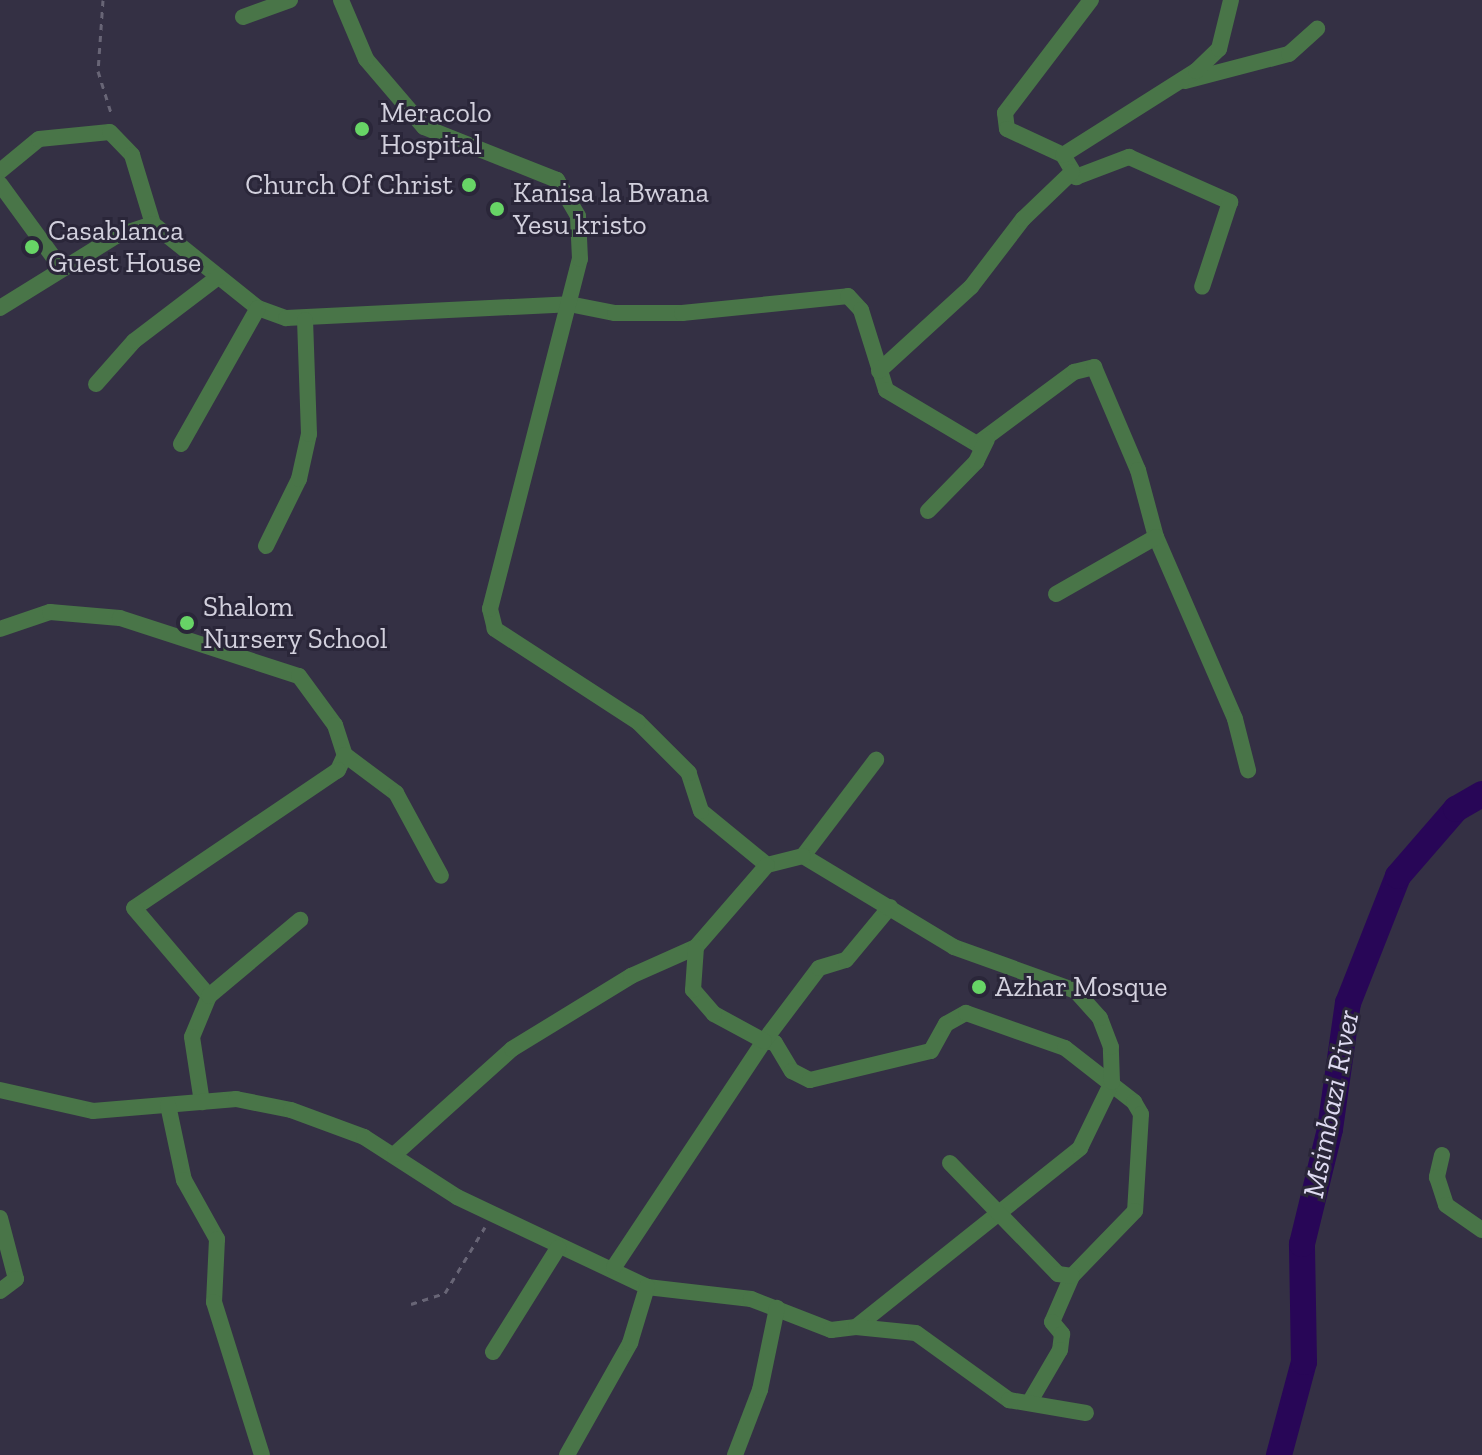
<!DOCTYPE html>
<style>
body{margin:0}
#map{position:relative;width:1482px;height:1455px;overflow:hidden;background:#343044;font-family:"Zilla Slab",serif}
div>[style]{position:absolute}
.river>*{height:26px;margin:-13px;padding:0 13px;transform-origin:13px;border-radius:13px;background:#280657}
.path>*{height:3px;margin-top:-1.5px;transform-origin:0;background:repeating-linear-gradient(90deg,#686576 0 6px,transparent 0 12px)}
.minor>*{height:16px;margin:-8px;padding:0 8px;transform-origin:8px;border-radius:8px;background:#497548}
.dots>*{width:22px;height:22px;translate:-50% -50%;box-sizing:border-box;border:4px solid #2a2639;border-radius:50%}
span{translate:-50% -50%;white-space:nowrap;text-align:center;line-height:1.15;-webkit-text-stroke:6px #2a2639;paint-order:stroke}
.poi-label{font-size:28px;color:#d2d0dd}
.left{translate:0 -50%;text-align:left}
.right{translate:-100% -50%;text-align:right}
.water-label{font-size:30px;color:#dedaf1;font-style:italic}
</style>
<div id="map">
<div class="river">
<i style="left:1279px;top:1455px;width:96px;rotate:-75deg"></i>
<i style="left:1304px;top:1362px;width:118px;rotate:-91deg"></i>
<i style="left:1302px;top:1244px;width:118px;rotate:-76.3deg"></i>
<i style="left:1330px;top:1129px;width:127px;rotate:-81.9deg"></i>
<i style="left:1348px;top:1003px;width:136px;rotate:-68.5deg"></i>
<i style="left:1398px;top:876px;width:89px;rotate:-49.1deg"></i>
<i style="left:1456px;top:809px;width:30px;rotate:-30deg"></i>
</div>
<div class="path">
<i style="left:103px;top:0;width:71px;rotate:94deg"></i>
<i style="left:98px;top:71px;width:47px;rotate:72.7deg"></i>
<i style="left:411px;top:1304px;width:36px;rotate:-18deg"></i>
<i style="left:445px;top:1293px;width:77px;rotate:-58.8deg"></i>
</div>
<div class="minor">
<i style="left:1091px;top:0;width:142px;rotate:127.3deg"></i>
<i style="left:1005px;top:113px;width:16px;rotate:83deg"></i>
<i style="left:1007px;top:129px;width:62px;rotate:24.9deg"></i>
<i style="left:1063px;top:155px;width:26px;rotate:59deg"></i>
<i style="left:1076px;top:177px;width:57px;rotate:-20.7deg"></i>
<i style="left:1129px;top:157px;width:111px;rotate:24deg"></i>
<i style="left:1230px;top:202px;width:89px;rotate:108.2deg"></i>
<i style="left:243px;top:17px;width:50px;rotate:-19.9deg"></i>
<i style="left:1185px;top:81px;width:107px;rotate:-14.6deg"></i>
<i style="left:1289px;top:54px;width:38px;rotate:-42deg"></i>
<i style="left:1063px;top:155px;width:157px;rotate:-32.3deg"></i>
<i style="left:1196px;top:71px;width:32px;rotate:-44deg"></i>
<i style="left:1219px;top:49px;width:50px;rotate:-76.2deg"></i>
<i style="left:0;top:171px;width:50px;rotate:-39.4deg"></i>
<i style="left:39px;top:139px;width:71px;rotate:-5.6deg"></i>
<i style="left:110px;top:132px;width:32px;rotate:46deg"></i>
<i style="left:132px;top:155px;width:72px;rotate:73.1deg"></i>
<i style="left:153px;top:224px;width:134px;rotate:38.7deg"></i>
<i style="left:258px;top:308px;width:30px;rotate:20deg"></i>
<i style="left:286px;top:318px;width:283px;rotate:-2.8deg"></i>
<i style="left:569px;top:304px;width:47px;rotate:11.1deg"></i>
<i style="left:615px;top:313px;width:67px"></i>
<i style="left:682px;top:313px;width:167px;rotate:-5.8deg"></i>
<i style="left:848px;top:296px;width:19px;rotate:47deg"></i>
<i style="left:861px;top:310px;width:84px;rotate:72.6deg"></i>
<i style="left:886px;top:390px;width:106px;rotate:30.7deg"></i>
<i style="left:977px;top:444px;width:121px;rotate:-36.6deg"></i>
<i style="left:1074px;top:372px;width:21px;rotate:-14deg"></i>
<i style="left:1094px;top:367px;width:112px;rotate:66.9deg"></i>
<i style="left:1138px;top:470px;width:69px;rotate:75deg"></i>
<i style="left:1156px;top:537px;width:198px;rotate:66.5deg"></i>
<i style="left:1235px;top:719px;width:53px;rotate:75.7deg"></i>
<i style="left:0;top:184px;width:105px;rotate:53.9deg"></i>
<i style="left:0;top:308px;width:137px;rotate:-31.8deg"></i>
<i style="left:116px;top:236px;width:39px;rotate:-18deg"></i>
<i style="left:879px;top:371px;width:125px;rotate:-42.4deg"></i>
<i style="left:971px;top:287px;width:86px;rotate:-52.6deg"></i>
<i style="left:1023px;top:219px;width:68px;rotate:-43.8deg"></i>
<i style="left:96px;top:384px;width:57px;rotate:-48.5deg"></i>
<i style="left:134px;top:341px;width:106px;rotate:-37.3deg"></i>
<i style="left:181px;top:444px;width:156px;rotate:-60.5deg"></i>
<i style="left:928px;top:511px;width:69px;rotate:-45.6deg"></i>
<i style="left:976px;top:462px;width:25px;rotate:-64deg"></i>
<i style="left:266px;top:546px;width:75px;rotate:-63.8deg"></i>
<i style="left:299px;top:479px;width:46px;rotate:-77.5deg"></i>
<i style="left:309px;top:434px;width:114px;rotate:-92deg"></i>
<i style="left:1056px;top:594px;width:115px;rotate:-29.7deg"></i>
<i style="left:0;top:629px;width:53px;rotate:-18.8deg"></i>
<i style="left:50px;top:612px;width:70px;rotate:4.9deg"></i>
<i style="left:120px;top:618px;width:188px;rotate:18deg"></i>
<i style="left:299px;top:676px;width:61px;rotate:53.7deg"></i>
<i style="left:335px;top:725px;width:32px;rotate:72deg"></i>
<i style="left:345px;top:755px;width:17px;rotate:115deg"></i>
<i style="left:338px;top:770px;width:246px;rotate:145.9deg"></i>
<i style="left:134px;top:908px;width:116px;rotate:49.6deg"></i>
<i style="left:209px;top:996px;width:44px;rotate:112.5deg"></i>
<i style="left:192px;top:1037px;width:66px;rotate:81.3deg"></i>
<i style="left:345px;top:755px;width:64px;rotate:36.7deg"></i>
<i style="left:396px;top:793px;width:94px;rotate:61.5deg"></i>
<i style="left:803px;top:856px;width:121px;rotate:-52.8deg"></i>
<i style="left:209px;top:996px;width:119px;rotate:-39.9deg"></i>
<i style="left:764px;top:1041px;width:11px;rotate:10deg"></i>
<i style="left:775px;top:1043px;width:33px;rotate:59deg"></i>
<i style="left:792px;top:1071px;width:20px;rotate:27deg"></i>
<i style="left:810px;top:1080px;width:124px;rotate:-13.5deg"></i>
<i style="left:931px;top:1051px;width:31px;rotate:-61deg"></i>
<i style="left:946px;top:1024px;width:23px;rotate:-29deg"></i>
<i style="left:966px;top:1013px;width:105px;rotate:19.5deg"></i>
<i style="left:1065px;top:1048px;width:88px;rotate:38deg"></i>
<i style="left:1134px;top:1102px;width:14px;rotate:60deg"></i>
<i style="left:1141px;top:1114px;width:97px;rotate:93.5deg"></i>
<i style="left:1135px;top:1211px;width:91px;rotate:134.1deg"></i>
<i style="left:1072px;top:1276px;width:50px;rotate:113.5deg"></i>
<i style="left:1052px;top:1322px;width:16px;rotate:50deg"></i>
<i style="left:1062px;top:1334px;width:16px;rotate:97deg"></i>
<i style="left:1060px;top:1350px;width:61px;rotate:120.3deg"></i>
<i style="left:764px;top:1041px;width:91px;rotate:-53deg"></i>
<i style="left:819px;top:968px;width:28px;rotate:-17deg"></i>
<i style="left:846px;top:960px;width:69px;rotate:-50.3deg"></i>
<i style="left:0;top:1090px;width:95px;rotate:12.7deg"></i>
<i style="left:93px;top:1111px;width:144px;rotate:-4.8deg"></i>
<i style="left:236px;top:1099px;width:56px;rotate:11.3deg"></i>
<i style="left:291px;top:1110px;width:78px;rotate:20.3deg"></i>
<i style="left:364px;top:1137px;width:111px;rotate:32.8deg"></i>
<i style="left:457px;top:1197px;width:210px;rotate:25.3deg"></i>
<i style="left:647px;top:1287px;width:105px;rotate:6.6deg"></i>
<i style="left:751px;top:1299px;width:86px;rotate:21.2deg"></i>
<i style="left:831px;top:1330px;width:25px;rotate:-7deg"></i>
<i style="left:856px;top:1327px;width:287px;rotate:-38.6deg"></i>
<i style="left:1080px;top:1148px;width:73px;rotate:-64.1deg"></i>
<i style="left:1112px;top:1082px;width:35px;rotate:-92deg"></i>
<i style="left:1111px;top:1047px;width:31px;rotate:-111deg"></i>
<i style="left:1100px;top:1018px;width:36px;rotate:-132deg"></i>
<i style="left:1076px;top:991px;width:130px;rotate:-160.2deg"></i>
<i style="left:954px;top:947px;width:176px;rotate:-148.9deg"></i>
<i style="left:803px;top:856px;width:37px;rotate:166deg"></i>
<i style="left:767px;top:865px;width:85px;rotate:-140.7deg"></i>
<i style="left:701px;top:811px;width:40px;rotate:-108deg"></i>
<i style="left:689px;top:773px;width:72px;rotate:-135deg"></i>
<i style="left:638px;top:722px;width:171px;rotate:-147deg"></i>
<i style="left:495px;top:629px;width:21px;rotate:-104deg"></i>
<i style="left:490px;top:609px;width:361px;rotate:-75.6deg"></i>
<i style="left:580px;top:259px;width:43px;rotate:-92.7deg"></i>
<i style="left:578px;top:216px;width:42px;rotate:-120.3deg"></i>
<i style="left:557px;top:180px;width:143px;rotate:-158.3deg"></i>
<i style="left:424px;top:127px;width:89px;rotate:-130.5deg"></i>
<i style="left:366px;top:59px;width:64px;rotate:-113deg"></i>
<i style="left:168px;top:1105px;width:77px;rotate:78deg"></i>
<i style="left:184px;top:1180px;width:68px;rotate:60.8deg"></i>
<i style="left:217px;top:1239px;width:63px;rotate:92.7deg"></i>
<i style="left:214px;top:1302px;width:160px;rotate:72.6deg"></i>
<i style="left:395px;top:1154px;width:157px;rotate:-41.9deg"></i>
<i style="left:512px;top:1049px;width:140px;rotate:-31.5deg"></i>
<i style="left:631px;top:976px;width:71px;rotate:-24deg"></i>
<i style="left:696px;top:947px;width:108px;rotate:-49.1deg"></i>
<i style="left:1442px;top:1155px;width:23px;rotate:103deg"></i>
<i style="left:1437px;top:1177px;width:29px;rotate:72deg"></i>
<i style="left:1446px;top:1205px;width:44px;rotate:34.8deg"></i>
<i style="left:950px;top:1163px;width:155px;rotate:45.8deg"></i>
<i style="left:1058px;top:1274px;width:14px;rotate:8deg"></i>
<i style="left:0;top:1218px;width:63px;rotate:75.3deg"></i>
<i style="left:16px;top:1279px;width:20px;rotate:143deg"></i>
<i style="left:614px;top:1267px;width:271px;rotate:-56.4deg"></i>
<i style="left:764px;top:1041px;width:57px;rotate:-151.6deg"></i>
<i style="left:714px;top:1014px;width:32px;rotate:-131deg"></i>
<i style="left:693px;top:990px;width:43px;rotate:-86deg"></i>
<i style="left:856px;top:1327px;width:60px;rotate:5.7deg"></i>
<i style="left:916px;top:1333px;width:115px;rotate:35.8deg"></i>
<i style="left:1009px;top:1400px;width:78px;rotate:9.6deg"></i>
<i style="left:493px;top:1352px;width:123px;rotate:-58deg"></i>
<i style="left:567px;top:1455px;width:129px;rotate:-60.6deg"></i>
<i style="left:630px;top:1343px;width:59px;rotate:-73.1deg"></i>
<i style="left:735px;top:1455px;width:70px;rotate:-69deg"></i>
<i style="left:760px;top:1390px;width:84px;rotate:-78.3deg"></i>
</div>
<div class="dots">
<i style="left:362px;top:129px;background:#67d466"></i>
<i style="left:469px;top:185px;background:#67d466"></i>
<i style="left:497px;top:209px;background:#67d466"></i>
<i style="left:32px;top:247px;background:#67d466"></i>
<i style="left:187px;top:623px;background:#67d466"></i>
<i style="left:979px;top:987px;background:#67d466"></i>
</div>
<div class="poi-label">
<span class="left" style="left:380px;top:129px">Meracolo<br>Hospital</span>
<span class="right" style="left:453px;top:185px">Church Of Christ</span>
<span class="left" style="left:513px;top:209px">Kanisa la Bwana<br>Yesu kristo</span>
<span class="left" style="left:48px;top:247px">Casablanca<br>Guest House</span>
<span class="left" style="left:203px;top:623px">Shalom<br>Nursery School</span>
<span class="left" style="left:995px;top:987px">Azhar Mosque</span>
</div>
<div class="water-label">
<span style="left:1331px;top:1104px;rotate:-79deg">Msimbazi River</span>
</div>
</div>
